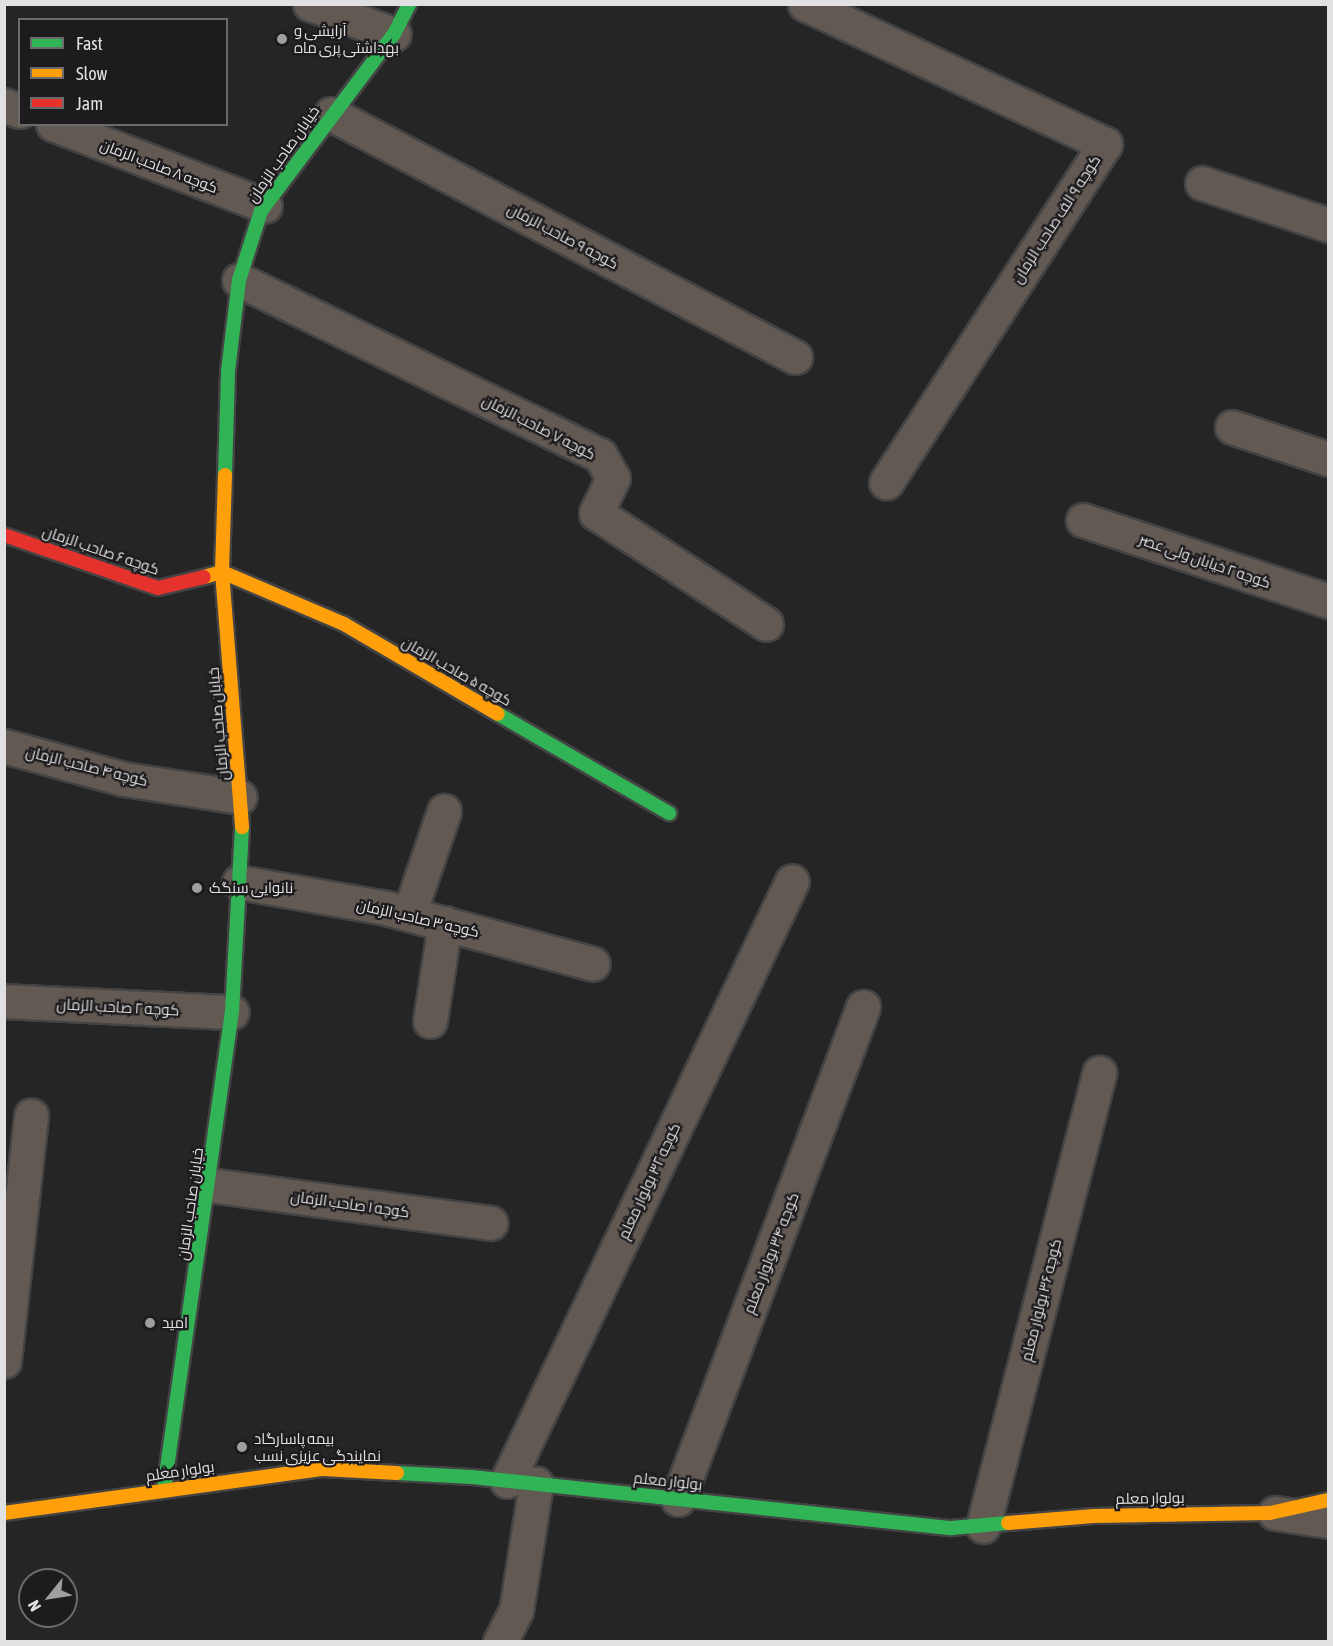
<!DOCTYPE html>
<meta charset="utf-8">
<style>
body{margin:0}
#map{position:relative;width:1333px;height:1646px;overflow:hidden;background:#262526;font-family:"Asap Condensed",Cairo,sans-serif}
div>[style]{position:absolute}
.roads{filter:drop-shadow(2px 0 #444344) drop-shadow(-2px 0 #444344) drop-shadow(0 2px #444344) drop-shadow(0 -2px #444344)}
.street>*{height:33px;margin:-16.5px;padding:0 16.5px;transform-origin:16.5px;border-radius:16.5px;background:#615952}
.fast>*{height:14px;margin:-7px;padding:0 7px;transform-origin:7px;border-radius:7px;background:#30b455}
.slow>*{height:14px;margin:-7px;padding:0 7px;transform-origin:7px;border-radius:7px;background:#ff9f0a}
.jam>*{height:14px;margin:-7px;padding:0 7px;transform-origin:7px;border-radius:7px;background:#e5322d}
.dots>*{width:16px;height:16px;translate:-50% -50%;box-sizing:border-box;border:3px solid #1d1b1e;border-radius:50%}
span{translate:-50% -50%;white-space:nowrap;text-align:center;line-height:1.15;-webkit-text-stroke:4.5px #1d1b1e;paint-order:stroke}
.poi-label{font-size:15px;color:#e1e0e2}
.left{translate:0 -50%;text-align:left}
.street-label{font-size:15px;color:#e1e0e2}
.frame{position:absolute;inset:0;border:6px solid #e1e0e2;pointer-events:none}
.legend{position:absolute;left:18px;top:18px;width:210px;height:108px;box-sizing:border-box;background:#1d1b1e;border:2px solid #6b6a6c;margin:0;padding:8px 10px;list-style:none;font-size:18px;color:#e1e0e2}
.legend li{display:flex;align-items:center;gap:12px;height:30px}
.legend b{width:30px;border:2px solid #6b6a6c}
.north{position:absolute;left:18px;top:1568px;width:60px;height:60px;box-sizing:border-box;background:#1d1b1e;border:2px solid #6b6a6c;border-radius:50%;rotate:240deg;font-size:16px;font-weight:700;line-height:24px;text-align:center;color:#e1e0e2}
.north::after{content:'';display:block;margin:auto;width:21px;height:27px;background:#a09fa0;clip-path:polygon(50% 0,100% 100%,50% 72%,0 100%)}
</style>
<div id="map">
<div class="roads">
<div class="street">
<i style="left:310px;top:4px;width:89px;rotate:19.7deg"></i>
<i style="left:805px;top:4px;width:331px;rotate:25deg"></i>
<i style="left:1105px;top:144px;width:403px;rotate:122.9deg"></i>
<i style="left:4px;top:105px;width:17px;rotate:21deg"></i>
<i style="left:331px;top:114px;width:524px;rotate:27.64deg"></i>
<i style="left:53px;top:124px;width:227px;rotate:21.1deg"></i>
<i style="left:1202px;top:183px;width:133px;rotate:18.4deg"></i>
<i style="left:239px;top:280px;width:401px;rotate:25.9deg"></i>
<i style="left:600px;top:455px;width:26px;rotate:61deg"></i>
<i style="left:613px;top:478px;width:39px;rotate:116deg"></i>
<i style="left:596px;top:513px;width:203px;rotate:33.1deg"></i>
<i style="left:1232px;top:427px;width:101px;rotate:18.4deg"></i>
<i style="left:1083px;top:520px;width:258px;rotate:18.3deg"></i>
<i style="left:4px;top:746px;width:124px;rotate:15.4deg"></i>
<i style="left:124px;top:779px;width:117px;rotate:8.8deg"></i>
<i style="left:239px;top:882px;width:149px;rotate:10deg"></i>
<i style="left:386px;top:908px;width:214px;rotate:15.1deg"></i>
<i style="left:409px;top:914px;width:109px;rotate:-71.2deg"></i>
<i style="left:4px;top:1001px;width:228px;rotate:2.8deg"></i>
<i style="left:430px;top:1021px;width:99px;rotate:-81.3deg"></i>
<i style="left:210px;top:1185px;width:283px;rotate:7.7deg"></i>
<i style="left:4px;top:1361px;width:247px;rotate:-83.7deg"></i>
<i style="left:507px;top:1481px;width:664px;rotate:-64.59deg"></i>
<i style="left:678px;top:1499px;width:526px;rotate:-69.39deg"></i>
<i style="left:1275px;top:1513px;width:54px;rotate:8.6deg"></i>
<i style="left:983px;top:1526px;width:468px;rotate:-75.6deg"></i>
<i style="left:500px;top:1642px;width:35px;rotate:-63deg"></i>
<i style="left:516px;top:1611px;width:129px;rotate:-81.1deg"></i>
</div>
<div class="fast">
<i style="left:225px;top:475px;width:104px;rotate:-88.3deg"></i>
<i style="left:228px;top:371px;width:92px;rotate:-83.1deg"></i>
<i style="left:239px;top:280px;width:72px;rotate:-72.3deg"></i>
<i style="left:261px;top:211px;width:221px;rotate:-53.1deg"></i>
<i style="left:394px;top:34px;width:34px;rotate:-63deg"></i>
<i style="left:498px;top:714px;width:198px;rotate:30.1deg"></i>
<i style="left:397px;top:1473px;width:75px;rotate:3.1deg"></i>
<i style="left:472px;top:1477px;width:482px;rotate:6.1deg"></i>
<i style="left:951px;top:1528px;width:57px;rotate:-5deg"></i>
<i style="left:164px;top:1489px;width:482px;rotate:-81.9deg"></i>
<i style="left:232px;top:1012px;width:185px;rotate:-86.9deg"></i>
</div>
<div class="slow">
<i style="left:225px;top:475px;width:97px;rotate:91.8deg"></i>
<i style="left:222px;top:572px;width:256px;rotate:85.5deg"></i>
<i style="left:204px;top:577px;width:19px;rotate:-16deg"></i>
<i style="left:222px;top:572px;width:133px;rotate:23.1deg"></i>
<i style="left:344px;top:624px;width:178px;rotate:30.3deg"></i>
<i style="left:4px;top:1513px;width:322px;rotate:-7.9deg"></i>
<i style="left:323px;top:1469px;width:74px;rotate:3.1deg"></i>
<i style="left:1008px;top:1523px;width:86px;rotate:-4.7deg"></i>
<i style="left:1094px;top:1516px;width:176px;rotate:-1deg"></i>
<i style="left:1270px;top:1513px;width:59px;rotate:-12.6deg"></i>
</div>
<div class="jam">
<i style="left:4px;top:535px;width:163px;rotate:19deg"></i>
<i style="left:158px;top:588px;width:47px;rotate:-13.4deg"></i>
</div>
</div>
<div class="dots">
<i style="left:282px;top:39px;background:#a09fa0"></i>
<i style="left:197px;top:888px;background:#a09fa0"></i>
<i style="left:150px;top:1323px;background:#a09fa0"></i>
<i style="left:242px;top:1447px;background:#a09fa0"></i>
</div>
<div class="poi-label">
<span class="left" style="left:294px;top:39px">آرایشی و<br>بهداشتی پری ماه</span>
<span class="left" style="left:209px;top:888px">نانوایی سنگک</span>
<span class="left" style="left:162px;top:1323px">امید</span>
<span class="left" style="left:254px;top:1447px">بیمه پاسارگاد<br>نمایندگی عزیزی نسب</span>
</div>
<div class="street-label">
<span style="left:283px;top:154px;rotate:-55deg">خیابان صاحب الزمان</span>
<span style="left:159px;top:166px;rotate:21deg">کوچه ۸ صاحب الزمان</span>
<span style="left:1056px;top:219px;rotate:-57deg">کوچه ۹ الف صاحب الزمان</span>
<span style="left:563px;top:236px;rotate:28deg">کوچه ۹ صاحب الزمان</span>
<span style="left:539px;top:427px;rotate:27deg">کوچه ۷ صاحب الزمان</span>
<span style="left:101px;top:550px;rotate:19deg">کوچه ۶ صاحب الزمان</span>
<span style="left:1205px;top:561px;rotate:19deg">کوچه ۲ خیابان ولی عصر</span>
<span style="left:457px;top:671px;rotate:30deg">کوچه ۵ صاحب الزمان</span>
<span style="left:218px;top:724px;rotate:-95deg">خیابان صاحب الزمان</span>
<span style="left:87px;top:766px;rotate:14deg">کوچه ۴ صاحب الزمان</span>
<span style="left:418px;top:918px;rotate:13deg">کوچه ۳ صاحب الزمان</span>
<span style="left:118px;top:1007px;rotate:3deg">کوچه ۲ صاحب الزمان</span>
<span style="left:649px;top:1181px;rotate:-65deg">کوچه ۳۲ بولوار معلم</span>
<span style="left:190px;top:1204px;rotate:-82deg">خیابان صاحب الزمان</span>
<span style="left:350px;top:1204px;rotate:8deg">کوچه ۱ صاحب الزمان</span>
<span style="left:771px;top:1253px;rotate:-69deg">کوچه ۳۴ بولوار معلم</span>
<span style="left:1041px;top:1300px;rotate:-76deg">کوچه ۳۶ بولوار معلم</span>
<span style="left:180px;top:1471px;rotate:-8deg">بولوار معلم</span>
<span style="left:668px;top:1481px;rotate:6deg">بولوار معلم</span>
<span style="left:1150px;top:1498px;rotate:-1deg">بولوار معلم</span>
</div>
<div class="frame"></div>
<ul class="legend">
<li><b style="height:8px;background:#30b455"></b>Fast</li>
<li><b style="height:8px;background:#ff9f0a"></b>Slow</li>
<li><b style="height:8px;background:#e5322d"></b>Jam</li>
</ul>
<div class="north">N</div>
</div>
